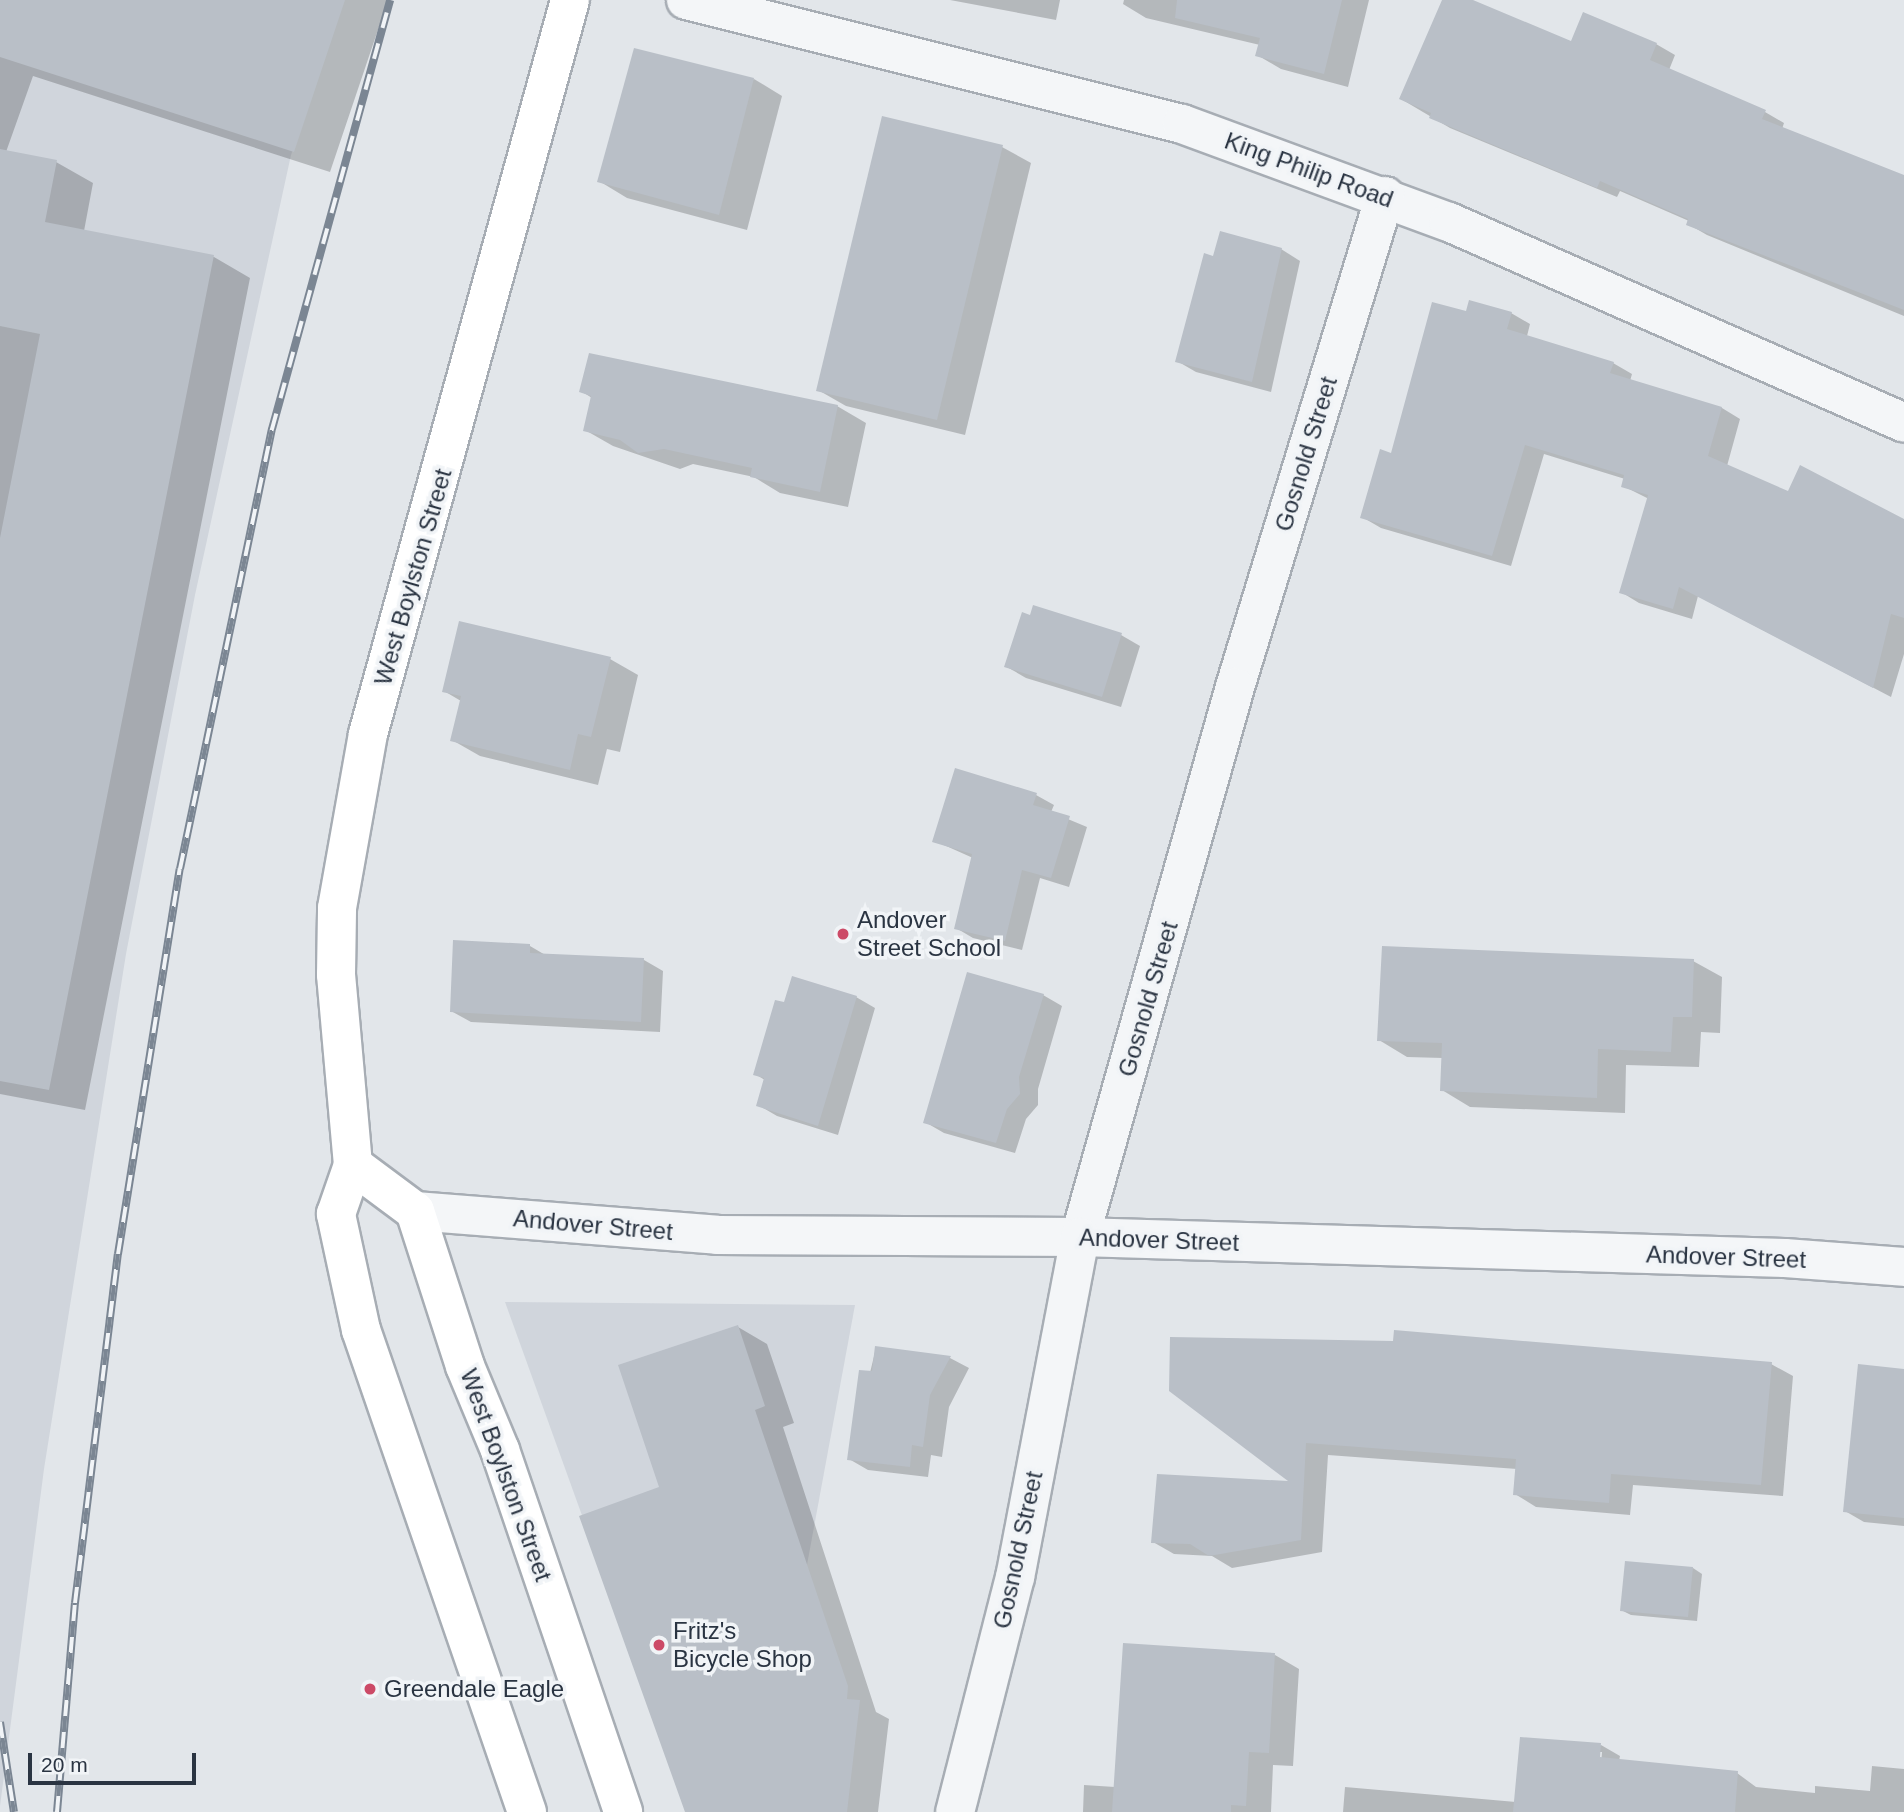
<!DOCTYPE html>
<style>
body{margin:0}
#map{position:relative;width:1904px;height:1812px;overflow:hidden;background:#e2e6ea;font-family:Arial,sans-serif}
div>[style]{position:absolute}
.built>*{inset:0;background:#d0d5dc}
.shadow>*{inset:0;background:#0003}
.building>*{inset:0;background:#b9bfc7}
.roads{filter:drop-shadow(2px 0 #a7adb4) drop-shadow(-2px 0 #a7adb4) drop-shadow(0 2px #a7adb4) drop-shadow(0 -2px #a7adb4)}
.minor>*{height:38px;margin:-19px;padding:0 19px;transform-origin:19px;border-radius:19px;background:#f4f6f8}
.tertiary>*{height:38px;margin:-19px;padding:0 19px;transform-origin:19px;border-radius:19px;background:#f4f6f8}
.secondary>*{height:38px;margin:-19px;padding:0 19px;transform-origin:19px;border-radius:19px;background:#fff}
.rail>*{height:8px;margin-top:-4px;transform-origin:0;background:repeating-linear-gradient(90deg,#f1f4f7 0 16px,#7b8693 0 32px);box-sizing:border-box;border-block:2px solid #7b8693}
.dots>*{width:19px;height:19px;translate:-50% -50%;box-sizing:border-box;border:4px solid #f1f4f7;border-radius:50%}
span{translate:-50% -50%;white-space:nowrap;text-align:center;line-height:1.15;-webkit-text-stroke:7px #f1f4f7;paint-order:stroke}
.street-label{font-size:24px;color:#2a3442}
.poi-label{font-size:24px;color:#2a3442}
.left{translate:0 -50%;text-align:left}
.scale{position:absolute;left:28px;top:1753px;width:168px;height:32px;box-sizing:border-box;border:4px solid #2a3442;border-top:0;padding-left:9px;font-size:21px;line-height:24px;white-space:nowrap;color:#2a3442;-webkit-text-stroke:5px #f1f4f7;paint-order:stroke}
</style>
<div id="map">
<div class="built">
<i style="clip-path:polygon(0 0,344px 0,291px 155px,195px 595px,126px 954px,44px 1469px,0 1806px)"></i>
<i style="clip-path:polygon(505px 1302px,855px 1305px,785px 1684px,689px 1812px)"></i>
</div>
<div class="shadow">
<i style="clip-path:polygon(0 0,388px 0,330px 172px,33px 76px,6px 152px,56px 162px,93px 183px,84px 231px,214px 257px,250px 278px,85px 1110px,0 1094px)"></i>
<i style="clip-path:polygon(950px 0,1060px 0,1056px 20px)"></i>
<i style="clip-path:polygon(1124px 0,1369px 0,1348px 87px,1281px 69px,1257px 55px,1260px 45px,1146px 18px,1123px 4px)"></i>
<i style="clip-path:polygon(1444px 0,1469px 0,1572px 44px,1656px 44px,1675px 55px,1669px 70px,1765px 112px,1784px 123px,1782px 129px,1904px 177px,1904px 316px,1707px 235px,1688px 224px,1689px 221px,1620px 191px,1617px 197px,1450px 128px,1401px 99px)"></i>
<i style="clip-path:polygon(754px 79px,782px 96px,747px 230px,627px 198px,599px 181px)"></i>
<i style="clip-path:polygon(1002px 147px,1031px 163px,965px 435px,846px 406px,818px 390px)"></i>
<i style="clip-path:polygon(1281px 249px,1300px 261px,1271px 392px,1196px 372px,1177px 361px,1214px 258px)"></i>
<i style="clip-path:polygon(1511px 313px,1530px 324px,1527px 336px,1613px 363px,1632px 374px,1630px 381px,1722px 408px,1740px 419px,1727px 466px,1904px 542px,1904px 654px,1891px 697px,1698px 596px,1692px 619px,1639px 603px,1621px 592px,1649px 499px,1623px 486px,1625px 479px,1544px 454px,1511px 566px,1381px 528px,1362px 517px,1467px 314px)"></i>
<i style="clip-path:polygon(581px 391px,837px 406px,866px 423px,848px 507px,780px 493px,754px 477px,693px 464px,680px 469px,613px 446px,585px 430px,592px 398px)"></i>
<i style="clip-path:polygon(1121px 635px,1140px 646px,1121px 707px,1026px 678px,1007px 667px)"></i>
<i style="clip-path:polygon(610px 659px,638px 675px,620px 752px,607px 749px,598px 785px,480px 756px,452px 740px,461px 701px,444px 691px)"></i>
<i style="clip-path:polygon(1036px 795px,1054px 805px,1051px 812px,1087px 827px,1069px 887px,1040px 878px,1022px 950px,973px 938px,956px 928px,973px 858px,935px 841px)"></i>
<i style="clip-path:polygon(530px 946px,547px 956px,644px 960px,663px 971px,660px 1032px,471px 1022px,451px 1011px)"></i>
<i style="clip-path:polygon(1693px 961px,1722px 977px,1720px 1033px,1701px 1032px,1699px 1067px,1626px 1065px,1625px 1113px,1470px 1107px,1442px 1090px,1443px 1058px,1407px 1057px,1379px 1040px)"></i>
<i style="clip-path:polygon(1043px 995px,1062px 1006px,1038px 1089px,1038px 1105px,1026px 1119px,1015px 1153px,944px 1133px,925px 1122px)"></i>
<i style="clip-path:polygon(856px 997px,875px 1008px,838px 1135px,777px 1116px,758px 1105px,765px 1080px,755px 1074px,785px 1005px)"></i>
<i style="clip-path:polygon(738px 1327px,767px 1344px,794px 1423px,783px 1427px,876px 1712px,889px 1719px,878px 1812px,687px 1812px,661px 1488px)"></i>
<i style="clip-path:polygon(876px 1348px,950px 1358px,969px 1368px,949px 1407px,942px 1457px,931px 1455px,928px 1477px,868px 1470px,849px 1459px)"></i>
<i style="clip-path:polygon(1771px 1364px,1793px 1376px,1783px 1496px,1633px 1485px,1630px 1515px,1536px 1507px,1515px 1494px,1517px 1469px,1328px 1455px,1322px 1552px,1232px 1568px,1212px 1556px,1174px 1554px,1153px 1542px,1294px 1483px,1171px 1390px)"></i>
<i style="clip-path:polygon(1904px 1370px,1904px 1526px,1864px 1522px,1845px 1511px)"></i>
<i style="clip-path:polygon(1693px 1568px,1702px 1574px,1697px 1621px,1631px 1615px,1621px 1610px)"></i>
<i style="clip-path:polygon(1275px 1655px,1299px 1669px,1293px 1766px,1273px 1765px,1271px 1812px,1083px 1812px,1084px 1785px,1115px 1787px)"></i>
<i style="clip-path:polygon(evenodd,1601px 1745px,1620px 1756px,1619px 1761px,1737px 1773px,1756px 1787px,1815px 1793px,1815px 1786px,1870px 1791px,1872px 1766px,1904px 1769px,1904px 1812px,1343px 1812px,1345px 1787px,1516px 1802px,1601px 1745px,1599px 1752px,1602px 1752px,1601px 1766px,1599px 1752px)"></i>
</div>
<div class="building">
<i style="clip-path:polygon(0 0,345px 0,294px 152px,0 57px)"></i>
<i style="clip-path:polygon(1177px 0,1342px 0,1324px 74px,1255px 56px,1260px 38px,1175px 18px)"></i>
<i style="clip-path:polygon(1442px 0,1473px 0,1571px 41px,1583px 12px,1657px 43px,1650px 60px,1766px 110px,1762px 119px,1904px 175px,1904px 310px,1686px 225px,1688px 219px,1600px 181px,1597px 188px,1429px 118px,1431px 113px,1399px 99px)"></i>
<i style="clip-path:polygon(634px 48px,754px 78px,719px 215px,597px 182px)"></i>
<i style="clip-path:polygon(882px 116px,1003px 145px,937px 420px,816px 391px)"></i>
<i style="clip-path:polygon(0 149px,57px 160px,45px 222px,214px 255px,49px 1090px,0 1081px,0 538px,40px 334px,0 326px)"></i>
<i style="clip-path:polygon(1220px 231px,1282px 248px,1252px 382px,1175px 362px,1204px 253px,1213px 256px)"></i>
<i style="clip-path:polygon(1469px 300px,1512px 312px,1507px 329px,1614px 362px,1610px 373px,1722px 407px,1708px 456px,1788px 491px,1800px 465px,1904px 519px,1904px 618px,1891px 614px,1873px 688px,1679px 587px,1673px 609px,1619px 593px,1648px 495px,1621px 487px,1624px 475px,1525px 445px,1492px 556px,1360px 518px,1380px 449px,1391px 453px,1432px 302px,1466px 311px)"></i>
<i style="clip-path:polygon(589px 353px,838px 405px,820px 492px,750px 477px,752px 468px,664px 449px,638px 453px,620px 440px,583px 431px,591px 396px,579px 392px)"></i>
<i style="clip-path:polygon(1033px 605px,1122px 633px,1102px 697px,1004px 667px,1022px 612px,1030px 615px)"></i>
<i style="clip-path:polygon(459px 621px,611px 657px,591px 737px,578px 734px,570px 770px,450px 741px,461px 696px,442px 692px)"></i>
<i style="clip-path:polygon(955px 768px,1037px 793px,1033px 805px,1070px 816px,1051px 878px,1022px 870px,1005px 941px,954px 929px,972px 854px,932px 842px)"></i>
<i style="clip-path:polygon(453px 940px,530px 944px,530px 953px,644px 958px,641px 1022px,450px 1012px)"></i>
<i style="clip-path:polygon(1382px 946px,1694px 959px,1692px 1017px,1673px 1017px,1671px 1052px,1598px 1049px,1597px 1098px,1440px 1091px,1442px 1043px,1377px 1041px)"></i>
<i style="clip-path:polygon(967px 972px,1044px 994px,1019px 1077px,1020px 1094px,1007px 1109px,996px 1143px,923px 1123px)"></i>
<i style="clip-path:polygon(792px 976px,857px 996px,818px 1126px,756px 1106px,764px 1078px,753px 1075px,775px 1000px,784px 1002px)"></i>
<i style="clip-path:polygon(738px 1325px,765px 1406px,755px 1410px,848px 1686px,847px 1699px,860px 1700px,847px 1812px,685px 1812px,579px 1516px,659px 1487px,618px 1365px)"></i>
<i style="clip-path:polygon(1394px 1330px,1772px 1362px,1761px 1485px,1611px 1474px,1609px 1503px,1513px 1495px,1516px 1459px,1306px 1443px,1301px 1540px,1209px 1556px,1190px 1544px,1151px 1543px,1157px 1474px,1288px 1481px,1169px 1391px,1170px 1337px,1393px 1341px)"></i>
<i style="clip-path:polygon(875px 1346px,951px 1356px,930px 1395px,923px 1447px,912px 1445px,910px 1467px,847px 1460px,859px 1370px,872px 1371px)"></i>
<i style="clip-path:polygon(1858px 1364px,1904px 1369px,1904px 1518px,1843px 1512px)"></i>
<i style="clip-path:polygon(1625px 1561px,1693px 1567px,1688px 1617px,1620px 1611px)"></i>
<i style="clip-path:polygon(1123px 1643px,1275px 1653px,1269px 1753px,1249px 1752px,1246px 1806px,1231px 1805px,1231px 1812px,1112px 1812px)"></i>
<i style="clip-path:polygon(1520px 1737px,1601px 1743px,1600px 1757px,1738px 1771px,1735px 1812px,1513px 1812px)"></i>
</div>
<div class="roads">
<div class="minor">
<i style="left:686px;top:0;width:511px;rotate:14.04deg"></i>
<i style="left:1182px;top:124px;width:284px;rotate:20.2deg"></i>
<i style="left:1449px;top:222px;width:497px;rotate:23.8deg"></i>
<i style="left:1385px;top:196px;width:513px;rotate:106.99deg"></i>
<i style="left:1235px;top:687px;width:571px;rotate:105.74deg"></i>
<i style="left:1080px;top:1237px;width:705px;rotate:1.71deg"></i>
<i style="left:1785px;top:1258px;width:119px;rotate:4.3deg"></i>
</div>
<div class="tertiary">
<i style="left:415px;top:1211px;width:303px;rotate:4.5deg"></i>
<i style="left:717px;top:1235px;width:363px;rotate:0.3deg"></i>
<i style="left:1080px;top:1237px;width:346px;rotate:100.8deg"></i>
<i style="left:1015px;top:1577px;width:243px;rotate:104.3deg"></i>
</div>
<div class="secondary">
<i style="left:353px;top:1165px;width:77px;rotate:36.6deg"></i>
<i style="left:415px;top:1211px;width:163px;rotate:72.1deg"></i>
<i style="left:465px;top:1366px;width:91px;rotate:67.4deg"></i>
<i style="left:500px;top:1450px;width:382px;rotate:71.2deg"></i>
<i style="left:527px;top:1812px;width:510px;rotate:-109deg"></i>
<i style="left:361px;top:1330px;width:119px;rotate:-102.2deg"></i>
<i style="left:336px;top:1214px;width:52px;rotate:-70.9deg"></i>
<i style="left:353px;top:1165px;width:191px;rotate:-95.1deg"></i>
<i style="left:336px;top:975px;width:67px;rotate:-89.1deg"></i>
<i style="left:337px;top:908px;width:177px;rotate:-79.9deg"></i>
<i style="left:368px;top:734px;width:761px;rotate:-74.61deg"></i>
</div>
</div>
<div class="rail">
<i style="left:0;top:1722px;width:91px;rotate:81.2deg"></i>
<i style="left:57px;top:1812px;width:210px;rotate:-85.1deg"></i>
<i style="left:75px;top:1603px;width:352px;rotate:-83deg"></i>
<i style="left:118px;top:1254px;width:390px;rotate:-80.9deg"></i>
<i style="left:180px;top:869px;width:450px;rotate:-78.2deg"></i>
<i style="left:272px;top:429px;width:445px;rotate:-74.6deg"></i>
</div>
<div class="dots">
<i style="left:843px;top:934px;background:#cc4a67"></i>
<i style="left:659px;top:1645px;background:#cc4a67"></i>
<i style="left:370px;top:1689px;background:#cc4a67"></i>
</div>
<div class="street-label">
<span style="left:1309px;top:170px;rotate:20deg">King Philip Road</span>
<span style="left:1306px;top:454px;rotate:-73deg">Gosnold Street</span>
<span style="left:413px;top:577px;rotate:-74deg">West Boylston Street</span>
<span style="left:1148px;top:999px;rotate:-74deg">Gosnold Street</span>
<span style="left:593px;top:1225px;rotate:5deg">Andover Street</span>
<span style="left:1159px;top:1240px;rotate:2deg">Andover Street</span>
<span style="left:1726px;top:1257px;rotate:2deg">Andover Street</span>
<span style="left:506px;top:1475px;rotate:70deg">West Boylston Street</span>
<span style="left:1018px;top:1550px;rotate:-78deg">Gosnold Street</span>
</div>
<div class="poi-label">
<span class="left" style="left:857px;top:934px">Andover<br>Street School</span>
<span class="left" style="left:673px;top:1645px">Fritz's<br>Bicycle Shop</span>
<span class="left" style="left:384px;top:1689px">Greendale Eagle</span>
</div>
<div class="scale">20 m</div>
</div>
